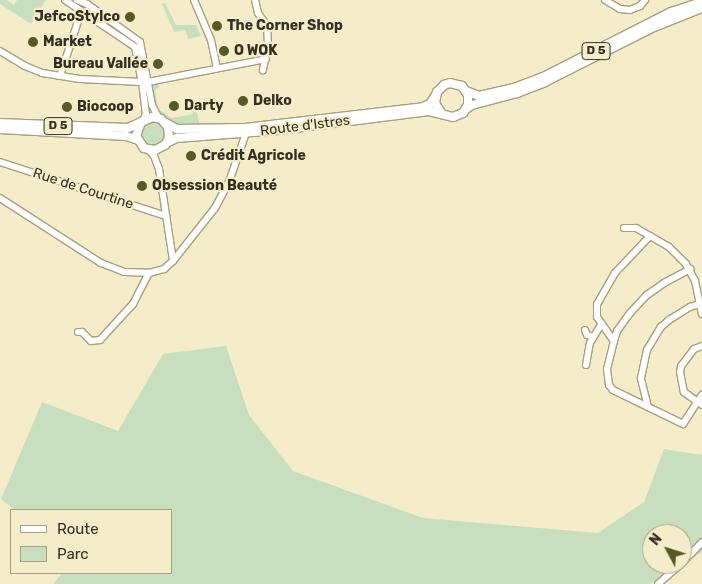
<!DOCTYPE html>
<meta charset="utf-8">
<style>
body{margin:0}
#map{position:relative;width:702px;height:584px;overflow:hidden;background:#f5edca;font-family:Rubik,sans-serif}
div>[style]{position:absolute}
.green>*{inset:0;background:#c7dfbf}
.roads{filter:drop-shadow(1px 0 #a79f7e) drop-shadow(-1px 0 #a79f7e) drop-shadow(0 1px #a79f7e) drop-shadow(0 -1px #a79f7e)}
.minor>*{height:6px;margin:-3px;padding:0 3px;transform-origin:3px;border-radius:3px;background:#fff}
.major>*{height:8px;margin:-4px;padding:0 4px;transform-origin:4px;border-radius:4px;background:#fff}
.dots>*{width:14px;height:14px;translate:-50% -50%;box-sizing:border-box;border:2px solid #f5edca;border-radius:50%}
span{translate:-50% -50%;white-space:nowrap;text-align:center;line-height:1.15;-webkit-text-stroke:4.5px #f5edca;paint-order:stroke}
.shield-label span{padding:1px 4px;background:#f5edca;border:1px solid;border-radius:4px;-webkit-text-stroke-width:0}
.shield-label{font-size:12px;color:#333022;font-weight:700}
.poi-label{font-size:14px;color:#333022;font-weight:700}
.right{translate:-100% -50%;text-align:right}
.left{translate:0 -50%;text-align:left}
.street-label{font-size:14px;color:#333022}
.legend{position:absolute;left:10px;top:509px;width:162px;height:65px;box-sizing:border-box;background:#f5edca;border:1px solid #a7a187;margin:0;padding:6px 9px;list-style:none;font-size:15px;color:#333022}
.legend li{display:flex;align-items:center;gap:10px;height:25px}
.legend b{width:25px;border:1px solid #a7a187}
.north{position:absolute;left:642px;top:524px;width:50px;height:50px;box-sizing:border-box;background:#f5edca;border:1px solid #a7a187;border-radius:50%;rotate:310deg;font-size:14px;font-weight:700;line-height:20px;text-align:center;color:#333022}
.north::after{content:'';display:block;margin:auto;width:18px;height:22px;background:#575926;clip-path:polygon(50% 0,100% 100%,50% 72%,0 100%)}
</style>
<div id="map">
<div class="green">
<i style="clip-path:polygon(0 0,7px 0,14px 5px,17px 0,46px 0,31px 24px,0 4px)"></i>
<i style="clip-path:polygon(165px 3px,176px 25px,196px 25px,201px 36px,188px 39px,185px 30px,174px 32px,162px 4px)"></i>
<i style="clip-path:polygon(158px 83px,159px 87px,155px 90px,158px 109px,172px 118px,193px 114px,192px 110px,196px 109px,200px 125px,175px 125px,156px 110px,151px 90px,154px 84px)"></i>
<i style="clip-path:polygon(156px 119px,167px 129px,164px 141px,153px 147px,144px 144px,139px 136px,142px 124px)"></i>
<i style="clip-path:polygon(226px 346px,249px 415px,293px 471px,423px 518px,598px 533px,644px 502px,664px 449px,702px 455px,702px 552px,682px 564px,682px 534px,652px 534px,652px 564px,682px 564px,650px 584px,53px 584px,62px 573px,171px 573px,171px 510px,15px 510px,1px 499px,42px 402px,118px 431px,163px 354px)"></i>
</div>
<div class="roads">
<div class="minor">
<i style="left:65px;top:0;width:84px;rotate:33.9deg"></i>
<i style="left:135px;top:47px;width:36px;rotate:79deg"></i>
<i style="left:142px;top:82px;width:32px;rotate:83deg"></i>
<i style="left:146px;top:114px;width:5px;rotate:112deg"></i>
<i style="left:77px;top:0;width:11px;rotate:22deg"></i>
<i style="left:194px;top:0;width:43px;rotate:67deg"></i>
<i style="left:211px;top:40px;width:29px;rotate:78deg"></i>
<i style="left:255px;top:0;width:13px;rotate:77deg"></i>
<i style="left:258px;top:13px;width:16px;rotate:55deg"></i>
<i style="left:267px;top:26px;width:20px;rotate:87deg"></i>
<i style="left:268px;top:46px;width:25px;rotate:102deg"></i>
<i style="left:605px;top:0;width:17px;rotate:31deg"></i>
<i style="left:620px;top:9px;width:10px;rotate:6deg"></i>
<i style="left:630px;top:10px;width:11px;rotate:-22deg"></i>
<i style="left:640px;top:6px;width:8px;rotate:-50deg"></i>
<i style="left:87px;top:4px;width:65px;rotate:35.6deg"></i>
<i style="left:140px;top:42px;width:64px;rotate:79.2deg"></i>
<i style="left:152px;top:105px;width:13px;rotate:63deg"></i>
<i style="left:0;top:51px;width:29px;rotate:31deg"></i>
<i style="left:25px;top:66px;width:18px;rotate:22deg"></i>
<i style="left:42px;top:73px;width:38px;rotate:9deg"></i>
<i style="left:80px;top:79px;width:62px;rotate:2.8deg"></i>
<i style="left:60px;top:76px;width:67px;rotate:-71.8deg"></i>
<i style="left:148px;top:82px;width:120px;rotate:-11deg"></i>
<i style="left:148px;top:149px;width:9px;rotate:49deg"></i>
<i style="left:154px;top:156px;width:14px;rotate:69deg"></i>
<i style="left:159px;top:169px;width:93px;rotate:81.3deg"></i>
<i style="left:0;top:162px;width:175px;rotate:18deg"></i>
<i style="left:0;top:198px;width:120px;rotate:32.8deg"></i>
<i style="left:101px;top:263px;width:25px;rotate:21deg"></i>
<i style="left:124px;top:272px;width:25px;rotate:2deg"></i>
<i style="left:149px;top:273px;width:16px;rotate:-15deg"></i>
<i style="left:164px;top:269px;width:12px;rotate:-42deg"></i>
<i style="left:173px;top:261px;width:68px;rotate:-51.6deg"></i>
<i style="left:215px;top:208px;width:30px;rotate:-62deg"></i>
<i style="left:229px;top:182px;width:52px;rotate:-70.9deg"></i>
<i style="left:624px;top:228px;width:12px"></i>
<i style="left:636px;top:228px;width:16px;rotate:30deg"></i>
<i style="left:650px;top:236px;width:22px;rotate:30deg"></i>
<i style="left:669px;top:247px;width:24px;rotate:45deg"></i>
<i style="left:686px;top:264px;width:19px;rotate:62deg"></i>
<i style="left:695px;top:281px;width:34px;rotate:78deg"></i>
<i style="left:650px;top:236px;width:51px;rotate:133.4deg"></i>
<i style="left:615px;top:273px;width:36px;rotate:120deg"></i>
<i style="left:597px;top:304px;width:13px;rotate:90deg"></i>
<i style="left:597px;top:317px;width:29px;rotate:55deg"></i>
<i style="left:614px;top:341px;width:29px;rotate:104deg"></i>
<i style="left:607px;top:369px;width:16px;rotate:83deg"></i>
<i style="left:609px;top:385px;width:6px;rotate:51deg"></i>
<i style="left:613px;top:390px;width:78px;rotate:25.9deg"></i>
<i style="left:683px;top:424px;width:35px;rotate:-57deg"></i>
<i style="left:585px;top:330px;width:5px;rotate:68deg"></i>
<i style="left:587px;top:335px;width:6px;rotate:18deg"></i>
<i style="left:78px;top:332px;width:4px"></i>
<i style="left:82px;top:332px;width:13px;rotate:45deg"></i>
<i style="left:91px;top:341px;width:9px;rotate:-6deg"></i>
<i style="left:100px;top:340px;width:49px;rotate:-47.5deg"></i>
<i style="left:133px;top:304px;width:35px;rotate:-63deg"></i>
<i style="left:614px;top:341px;width:10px;rotate:-73deg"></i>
<i style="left:617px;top:331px;width:22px;rotate:-54deg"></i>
<i style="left:630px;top:313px;width:25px;rotate:-47deg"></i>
<i style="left:647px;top:295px;width:21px;rotate:-35deg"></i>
<i style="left:664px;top:283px;width:30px;rotate:-28deg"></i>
<i style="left:702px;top:346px;width:9px;rotate:159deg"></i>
<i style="left:694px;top:349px;width:21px;rotate:127deg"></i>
<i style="left:681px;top:366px;width:6px;rotate:99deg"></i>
<i style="left:680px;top:372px;width:20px;rotate:79deg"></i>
<i style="left:684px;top:392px;width:22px;rotate:36deg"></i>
<i style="left:586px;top:365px;width:22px;rotate:-80deg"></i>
<i style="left:590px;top:343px;width:21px;rotate:-59deg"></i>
<i style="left:648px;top:407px;width:30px;rotate:-104deg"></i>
<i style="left:641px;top:378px;width:29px;rotate:-78deg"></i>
<i style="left:647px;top:350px;width:27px;rotate:-59deg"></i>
<i style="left:661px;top:327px;width:11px;rotate:-41deg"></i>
<i style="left:669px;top:320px;width:25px;rotate:-32deg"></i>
<i style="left:690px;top:307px;width:10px;rotate:-17deg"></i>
<i style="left:682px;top:563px;width:29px;rotate:-46deg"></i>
<i style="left:658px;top:584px;width:30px;rotate:-41deg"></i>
</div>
<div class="major">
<i style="left:466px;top:91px;width:14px;rotate:21deg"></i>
<i style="left:479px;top:96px;width:36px;rotate:-13deg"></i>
<i style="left:514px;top:88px;width:31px;rotate:-21deg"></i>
<i style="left:543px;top:77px;width:144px;rotate:-26.9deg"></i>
<i style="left:671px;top:12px;width:33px;rotate:-18deg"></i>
<i style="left:466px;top:109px;width:7px;rotate:-34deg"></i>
<i style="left:472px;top:105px;width:47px;rotate:-14.9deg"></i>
<i style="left:517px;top:93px;width:30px;rotate:-21deg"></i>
<i style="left:545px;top:82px;width:122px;rotate:-26.8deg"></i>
<i style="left:654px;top:27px;width:52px;rotate:-21.6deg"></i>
<i style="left:0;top:123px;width:128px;rotate:2.2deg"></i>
<i style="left:128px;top:128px;width:27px;rotate:-24deg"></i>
<i style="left:153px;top:117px;width:8px;rotate:14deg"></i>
<i style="left:161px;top:119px;width:11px;rotate:49deg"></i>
<i style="left:168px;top:127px;width:11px;rotate:85deg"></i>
<i style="left:169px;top:138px;width:8px;rotate:120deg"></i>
<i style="left:165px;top:145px;width:11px;rotate:153deg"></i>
<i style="left:155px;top:150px;width:11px;rotate:-170deg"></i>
<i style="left:144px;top:148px;width:14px;rotate:-124deg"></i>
<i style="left:136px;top:136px;width:15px;rotate:-70deg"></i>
<i style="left:166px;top:123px;width:13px;rotate:29deg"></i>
<i style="left:177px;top:129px;width:68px;rotate:-0.8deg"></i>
<i style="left:245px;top:128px;width:179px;rotate:-6.7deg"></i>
<i style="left:423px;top:107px;width:8px;rotate:-23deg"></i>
<i style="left:430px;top:104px;width:9px;rotate:-58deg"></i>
<i style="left:0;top:129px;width:126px;rotate:3.2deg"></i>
<i style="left:126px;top:136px;width:13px;rotate:18deg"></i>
<i style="left:168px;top:142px;width:10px;rotate:-24deg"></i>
<i style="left:177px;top:138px;width:102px;rotate:-4.5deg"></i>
<i style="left:279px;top:130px;width:151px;rotate:-7.2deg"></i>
<i style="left:429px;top:111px;width:25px;rotate:14deg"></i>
<i style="left:453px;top:117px;width:11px;rotate:-22deg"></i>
<i style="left:463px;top:113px;width:9px;rotate:-58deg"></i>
<i style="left:468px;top:105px;width:10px;rotate:-90deg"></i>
<i style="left:468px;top:95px;width:11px;rotate:-124deg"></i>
<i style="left:462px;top:86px;width:12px;rotate:-166deg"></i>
<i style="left:450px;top:83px;width:6px;rotate:162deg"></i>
<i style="left:444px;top:85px;width:10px;rotate:135deg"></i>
<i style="left:437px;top:92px;width:11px;rotate:100deg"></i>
<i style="left:435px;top:103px;width:13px;rotate:58deg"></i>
</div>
</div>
<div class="dots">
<i style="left:130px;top:17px;background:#575926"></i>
<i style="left:217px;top:26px;background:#575926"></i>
<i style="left:33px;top:42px;background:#575926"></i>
<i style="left:224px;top:51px;background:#575926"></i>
<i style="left:158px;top:64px;background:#575926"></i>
<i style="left:243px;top:101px;background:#575926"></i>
<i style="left:174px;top:106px;background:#575926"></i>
<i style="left:67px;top:107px;background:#575926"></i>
<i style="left:191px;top:156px;background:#575926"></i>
<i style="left:142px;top:186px;background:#575926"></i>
</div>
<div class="shield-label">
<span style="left:596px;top:51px">D 5</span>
<span style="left:58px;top:126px">D 5</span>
</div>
<div class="poi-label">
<span class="right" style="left:120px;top:17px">JefcoStylco</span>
<span class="left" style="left:227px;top:26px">The Corner Shop</span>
<span class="left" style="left:43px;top:42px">Market</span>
<span class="left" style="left:234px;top:51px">O WOK</span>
<span class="right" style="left:148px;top:64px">Bureau Vallée</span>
<span class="left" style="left:253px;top:101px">Delko</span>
<span class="left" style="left:184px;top:106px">Darty</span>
<span class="left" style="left:77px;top:107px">Biocoop</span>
<span class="left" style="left:201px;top:156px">Crédit Agricole</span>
<span class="left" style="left:152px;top:186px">Obsession Beauté</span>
</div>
<div class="street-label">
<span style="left:305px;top:126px;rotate:-7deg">Route d'Istres</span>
<span style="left:83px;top:189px;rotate:18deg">Rue de Courtine</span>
</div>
<ul class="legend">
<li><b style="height:6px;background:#fff"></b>Route</li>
<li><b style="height:14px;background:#c7dfbf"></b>Parc</li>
</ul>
<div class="north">N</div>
</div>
